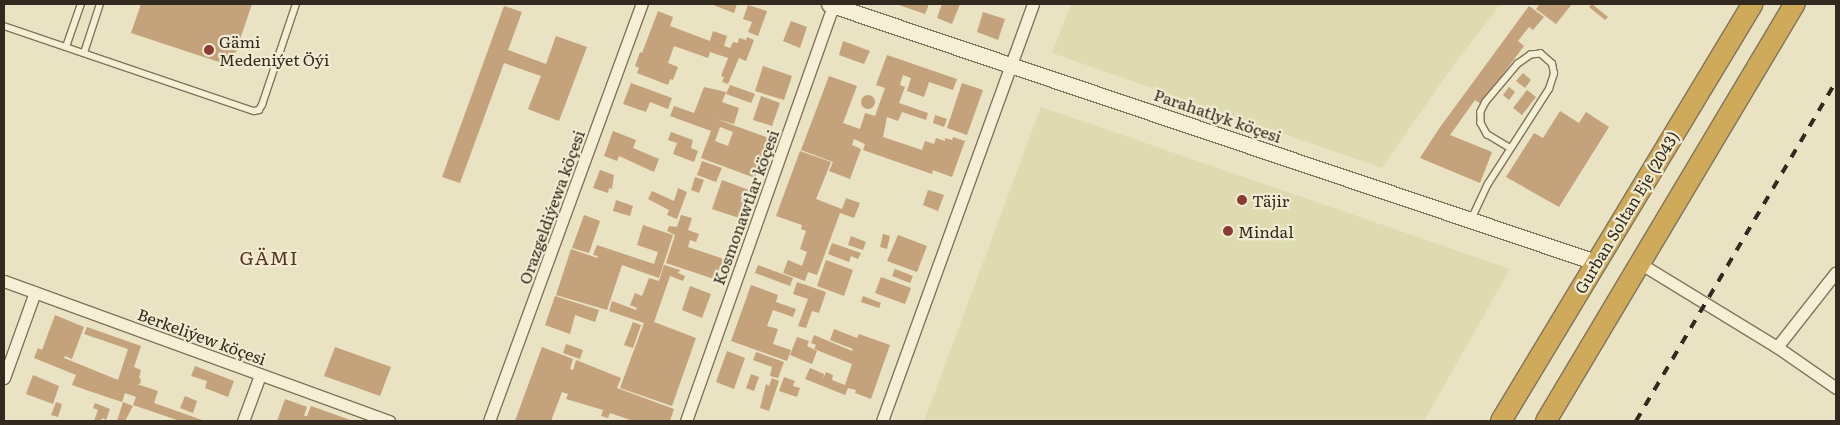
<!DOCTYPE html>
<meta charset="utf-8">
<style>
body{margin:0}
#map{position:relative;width:1840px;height:425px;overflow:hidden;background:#e9e2c3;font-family:Literata,serif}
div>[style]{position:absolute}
.farmland>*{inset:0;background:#dedbb1}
.building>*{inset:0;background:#c3a27c}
.round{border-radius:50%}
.roads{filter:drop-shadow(1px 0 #81745b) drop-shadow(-1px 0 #81745b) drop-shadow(0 1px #81745b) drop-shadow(0 -1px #81745b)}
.lane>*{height:5.5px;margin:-2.75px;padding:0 2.75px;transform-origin:2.75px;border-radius:2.75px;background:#f5efd5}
.street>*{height:11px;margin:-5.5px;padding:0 5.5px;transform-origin:5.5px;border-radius:5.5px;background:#f5efd5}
.secondary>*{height:15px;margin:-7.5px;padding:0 7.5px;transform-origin:7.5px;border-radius:7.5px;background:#f5efd5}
.highway>*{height:20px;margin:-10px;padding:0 10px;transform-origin:10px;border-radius:10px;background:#d0aa5b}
.rail>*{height:4px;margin-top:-2px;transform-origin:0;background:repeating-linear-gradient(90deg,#322a1e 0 9px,transparent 0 18px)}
.dots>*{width:14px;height:14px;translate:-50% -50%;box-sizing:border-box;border:2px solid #f1ebd1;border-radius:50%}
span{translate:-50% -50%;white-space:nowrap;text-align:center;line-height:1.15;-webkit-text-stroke:4.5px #f1ebd1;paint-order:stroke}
.poi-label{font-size:16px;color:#322a1e}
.left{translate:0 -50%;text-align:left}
.street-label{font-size:16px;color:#322a1e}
.quarter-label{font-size:19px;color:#5a3422;letter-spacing:1px}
.frame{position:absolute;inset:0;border:5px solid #322a1e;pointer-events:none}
</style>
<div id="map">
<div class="farmland">
<i style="clip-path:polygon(1071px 4px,1501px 4px,1457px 60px,1382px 168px,1052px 53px)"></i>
<i style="clip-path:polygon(1041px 107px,1510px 269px,1424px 421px,924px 421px)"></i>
</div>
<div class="building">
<i style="clip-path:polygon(141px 4px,252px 4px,231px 66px,131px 33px)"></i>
<i style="clip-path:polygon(711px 4px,737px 4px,734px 13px)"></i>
<i style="clip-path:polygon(896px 4px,929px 4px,925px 14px)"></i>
<i style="clip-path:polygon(942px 4px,960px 4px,952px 24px,937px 18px)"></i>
<i style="clip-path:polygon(1540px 4px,1572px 4px,1556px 24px,1536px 9px)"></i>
<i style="clip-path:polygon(1592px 4px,1608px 17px,1605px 20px,1589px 7px)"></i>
<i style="clip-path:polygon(748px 5px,767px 11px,758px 36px,748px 32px,752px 22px,743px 19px)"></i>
<i style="clip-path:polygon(504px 6px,522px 12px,508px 50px,546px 64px,556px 36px,587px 47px,559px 121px,528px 109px,541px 76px,504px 63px,460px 183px,442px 177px)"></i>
<i style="clip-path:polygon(1529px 6px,1544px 17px,1533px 30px,1529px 27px,1518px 41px,1524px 46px,1481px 104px,1475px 100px,1450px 135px,1492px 152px,1480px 183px,1420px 158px,1438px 130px)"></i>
<i style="clip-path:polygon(658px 11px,673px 17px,670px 26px,710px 41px,713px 31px,727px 36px,724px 46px,730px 48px,733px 42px,738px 43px,739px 38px,746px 40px,747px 37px,754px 40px,746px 61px,739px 58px,728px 84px,722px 82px,724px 77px,721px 76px,728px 58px,710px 52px,708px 58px,674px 46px,668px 63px,678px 67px,673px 80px,670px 79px,668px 85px,637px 73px,639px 68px,635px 66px,640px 52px,642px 53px)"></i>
<i style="clip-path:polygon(983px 12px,1005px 19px,998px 40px,977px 32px)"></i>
<i style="clip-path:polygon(791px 21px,807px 27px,800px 48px,783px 41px)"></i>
<i style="clip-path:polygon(843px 41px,870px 51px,864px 64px,839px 55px)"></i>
<i style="clip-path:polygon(887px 55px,957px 79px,953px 90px,929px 82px,924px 97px,907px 91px,911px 78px,903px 75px,900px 85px,905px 87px,899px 103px,928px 113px,926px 120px,902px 112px,898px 121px,887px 117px,883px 137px,922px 150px,925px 141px,934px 144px,936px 138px,945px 141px,945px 138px,952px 140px,953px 137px,965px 141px,952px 177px,933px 170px,932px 174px,863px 150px,865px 144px,854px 139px,852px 145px,861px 149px,850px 179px,829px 171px,833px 162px,801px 150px,829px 76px,857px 86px,843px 123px,860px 129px,865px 113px,875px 116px,885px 88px,876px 85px)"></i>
<i style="clip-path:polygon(763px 66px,792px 76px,784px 100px,755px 91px)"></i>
<i style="clip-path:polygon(1523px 73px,1531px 80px,1525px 88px,1516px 81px)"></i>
<i style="clip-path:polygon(631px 83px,672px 98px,668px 109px,650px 102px,646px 112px,623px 104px)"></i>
<i style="clip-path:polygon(962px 83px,983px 90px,967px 135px,947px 128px)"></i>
<i style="clip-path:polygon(730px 85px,755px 94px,751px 103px,726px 94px)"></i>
<i style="clip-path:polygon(evenodd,704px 87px,726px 92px,722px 102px,739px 108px,734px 124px,716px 119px,769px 138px,755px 178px,701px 158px,711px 131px,670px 116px,674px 106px,694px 113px,704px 87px,720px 127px,733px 132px,728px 146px,715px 141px,720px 127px)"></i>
<i style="clip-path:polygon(1509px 87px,1515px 92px,1509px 100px,1503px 95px)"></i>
<i style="clip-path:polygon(1527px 90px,1536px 97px,1522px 115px,1513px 108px)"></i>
<i class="round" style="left:861px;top:95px;width:14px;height:14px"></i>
<i style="clip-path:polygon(761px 96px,780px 103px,772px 126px,753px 120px)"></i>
<i style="clip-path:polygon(1560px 111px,1579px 123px,1586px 112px,1609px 127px,1559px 207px,1506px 177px,1534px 133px,1543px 138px)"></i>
<i style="clip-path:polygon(935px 115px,947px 119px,944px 127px,933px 123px)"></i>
<i style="clip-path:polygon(613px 131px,636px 140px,633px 148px,659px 159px,654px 172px,619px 156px,617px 161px,604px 156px)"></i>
<i style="clip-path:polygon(671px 132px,693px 140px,691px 148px,698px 151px,694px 162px,673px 154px,677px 143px,668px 140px)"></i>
<i style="clip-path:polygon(800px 151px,831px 162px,816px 199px,842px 209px,846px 198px,860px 203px,854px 218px,840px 213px,817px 275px,808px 272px,805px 281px,783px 273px,788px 260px,802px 266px,807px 252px,800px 249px,806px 231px,801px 229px,802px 225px,776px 216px)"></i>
<i style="clip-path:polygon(702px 161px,722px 168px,716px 182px,697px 175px)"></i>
<i style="clip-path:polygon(600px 170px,614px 175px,612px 189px,609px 188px,608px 193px,593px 188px)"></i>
<i style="clip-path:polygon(695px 177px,704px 180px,699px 193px,691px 190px)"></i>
<i style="clip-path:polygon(722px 180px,749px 190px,739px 218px,712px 209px)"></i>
<i style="clip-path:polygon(678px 188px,687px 192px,677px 219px,667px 215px,669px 210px,648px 199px,652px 191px,674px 201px)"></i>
<i style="clip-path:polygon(928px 190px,944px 195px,938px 211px,923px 205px)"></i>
<i style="clip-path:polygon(616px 200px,633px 206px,630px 216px,613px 211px)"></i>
<i style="clip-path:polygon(584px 215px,600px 221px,589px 253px,572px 248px)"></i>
<i style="clip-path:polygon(681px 215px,692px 218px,688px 230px,699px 234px,696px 242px,690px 240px,688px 247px,724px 259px,717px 280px,666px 263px,675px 235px,667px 231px,669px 226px,677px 227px)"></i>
<i style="clip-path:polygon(643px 225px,673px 235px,659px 278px,622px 265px,607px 310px,556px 295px,571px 249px,597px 258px,598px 256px,593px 255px,597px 245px,654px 264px,658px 252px,637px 245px)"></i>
<i style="clip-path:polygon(883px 234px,890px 236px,887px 249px,880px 247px)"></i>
<i style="clip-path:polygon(898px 235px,927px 246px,917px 272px,887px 261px)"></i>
<i style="clip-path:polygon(851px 236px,866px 242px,863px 250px,848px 245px)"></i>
<i style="clip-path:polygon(832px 243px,861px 253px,858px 259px,851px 256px,849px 262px,828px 254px)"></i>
<i style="clip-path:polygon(826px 260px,853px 270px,844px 296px,817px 286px)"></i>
<i style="clip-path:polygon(664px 265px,680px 270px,678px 273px,685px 276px,683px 281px,670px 276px,654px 322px,696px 338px,672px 406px,620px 388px,644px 323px,609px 311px,612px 301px,636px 310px,637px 308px,630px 305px,635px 293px,642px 296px,649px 278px,659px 281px)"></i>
<i style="clip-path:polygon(758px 265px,793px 278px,790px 286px,755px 273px)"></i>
<i style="clip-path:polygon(895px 269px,913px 276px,910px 283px,892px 276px)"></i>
<i style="clip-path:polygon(881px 277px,911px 288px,905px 304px,875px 293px)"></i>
<i style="clip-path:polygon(797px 282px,826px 292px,819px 313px,812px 311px,806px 328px,798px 326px,808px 299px,793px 294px)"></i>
<i style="clip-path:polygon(751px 285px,778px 295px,776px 302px,796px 309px,793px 317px,773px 310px,767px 326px,778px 329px,773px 344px,791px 350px,787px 361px,731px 341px)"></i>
<i style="clip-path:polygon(690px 286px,711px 294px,702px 318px,682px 310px)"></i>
<i style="clip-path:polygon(555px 296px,599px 310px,595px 322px,575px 315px,570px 334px,545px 325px)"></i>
<i style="clip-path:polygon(863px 296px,881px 303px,879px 308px,861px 302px)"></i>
<i style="clip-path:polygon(55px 315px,84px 327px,72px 359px,65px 356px,64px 358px,118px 380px,128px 349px,84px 334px,87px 327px,141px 346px,134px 367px,141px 370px,139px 378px,141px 379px,140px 384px,137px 384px,158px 391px,154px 403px,205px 421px,180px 421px,133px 405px,136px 397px,125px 393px,122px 402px,92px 392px,72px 385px,76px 375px,34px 358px,38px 348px,42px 350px)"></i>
<i style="clip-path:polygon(633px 322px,641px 325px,633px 348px,624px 345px)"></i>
<i style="clip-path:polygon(834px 329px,857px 338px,859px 334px,890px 345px,871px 399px,855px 393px,856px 390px,848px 388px,845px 395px,805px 379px,810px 368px,824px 374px,823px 379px,826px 372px,833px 375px,832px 380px,845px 385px,852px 364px,814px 349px,816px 345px,811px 343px,814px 335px,852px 351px,853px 349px,830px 340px)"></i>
<i style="clip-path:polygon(797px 337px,809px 341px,807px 346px,817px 351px,812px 364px,790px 355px)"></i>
<i style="clip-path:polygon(566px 344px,583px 350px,580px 359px,563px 353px)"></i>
<i style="clip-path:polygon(335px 347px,391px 367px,380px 396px,324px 376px)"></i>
<i style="clip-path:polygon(542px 347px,573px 359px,570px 369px,573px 370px,576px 360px,621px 378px,617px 388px,674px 409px,670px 421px,633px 421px,610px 413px,608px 418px,601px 416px,603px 410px,566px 399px,568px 394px,562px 392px,551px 421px,515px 421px)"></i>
<i style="clip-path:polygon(727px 351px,745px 358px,734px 389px,716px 382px)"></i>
<i style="clip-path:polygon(756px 352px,784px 362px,778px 378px,770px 376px,772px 367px,753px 360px)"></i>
<i style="clip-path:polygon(195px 366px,234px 381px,228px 397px,205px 388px,207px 381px,191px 376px)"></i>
<i style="clip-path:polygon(751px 374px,759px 377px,754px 391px,746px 388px)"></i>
<i style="clip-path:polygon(33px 375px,59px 386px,53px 404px,26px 394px)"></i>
<i style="clip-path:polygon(784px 377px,795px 381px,793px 386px,800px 388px,797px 397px,779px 391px)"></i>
<i style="clip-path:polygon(772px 378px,779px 381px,769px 411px,760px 408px,766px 384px,769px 386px)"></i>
<i style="clip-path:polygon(185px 396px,197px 401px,193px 413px,180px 408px)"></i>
<i style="clip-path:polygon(285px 399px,307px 407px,304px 416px,307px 416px,311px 406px,353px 421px,277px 421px)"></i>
<i style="clip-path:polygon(56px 402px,62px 404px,58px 417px,51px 415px)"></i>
<i style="clip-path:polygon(123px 402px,133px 406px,125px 421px,117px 421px)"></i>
<i style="clip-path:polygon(95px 403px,110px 409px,106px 420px,102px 418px,101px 421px,94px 421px,98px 410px,93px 408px)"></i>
</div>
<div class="roads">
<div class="lane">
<i style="left:4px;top:26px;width:264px;rotate:18.8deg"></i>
<i style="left:254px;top:111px;width:5px;rotate:-11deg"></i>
<i style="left:259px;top:110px;width:6px;rotate:-59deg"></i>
<i style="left:262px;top:105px;width:107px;rotate:-71.4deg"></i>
<i style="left:66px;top:47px;width:46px;rotate:-70.8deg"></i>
<i style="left:84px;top:53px;width:52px;rotate:-71.9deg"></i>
<i style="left:1471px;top:220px;width:40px;rotate:-65deg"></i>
<i style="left:1488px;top:184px;width:113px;rotate:-57.3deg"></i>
<i style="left:1549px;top:89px;width:16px;rotate:-72deg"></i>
<i style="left:1554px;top:74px;width:10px;rotate:-101deg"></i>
<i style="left:1552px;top:64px;width:15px;rotate:-138deg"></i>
<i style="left:1541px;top:54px;width:10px;rotate:174deg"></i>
<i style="left:1531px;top:55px;width:16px;rotate:145deg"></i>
<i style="left:1518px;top:64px;width:50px;rotate:130.1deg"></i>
<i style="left:1486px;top:102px;width:11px;rotate:117deg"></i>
<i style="left:1481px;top:112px;width:11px;rotate:90deg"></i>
<i style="left:1481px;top:123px;width:13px;rotate:61deg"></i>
<i style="left:1487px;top:134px;width:27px;rotate:31deg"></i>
</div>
<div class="street">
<i style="left:1641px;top:264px;width:159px;rotate:31.4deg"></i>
<i style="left:1777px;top:347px;width:72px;rotate:34.8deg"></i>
<i style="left:4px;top:281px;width:410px;rotate:20deg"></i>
<i style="left:1777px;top:347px;width:95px;rotate:-51.8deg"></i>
<i style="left:4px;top:378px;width:91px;rotate:-70.2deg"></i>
<i style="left:243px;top:421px;width:49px;rotate:-69.7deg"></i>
<i style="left:489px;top:421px;width:444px;rotate:-69.9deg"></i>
<i style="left:686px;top:421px;width:442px;rotate:-70.5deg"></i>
<i style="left:882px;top:421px;width:443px;rotate:-70.1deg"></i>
</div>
<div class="secondary">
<i style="left:829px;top:4px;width:808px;rotate:18.61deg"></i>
</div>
<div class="highway">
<i style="left:1501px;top:421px;width:487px;rotate:-58.9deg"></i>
<i style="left:1546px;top:421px;width:486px;rotate:-59.2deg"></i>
</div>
</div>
<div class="rail">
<i style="left:1636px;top:421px;width:394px;rotate:-59.5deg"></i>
</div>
<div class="dots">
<i style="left:209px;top:50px;background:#8a3b32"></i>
<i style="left:1242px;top:200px;background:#8a3b32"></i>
<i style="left:1228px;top:231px;background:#8a3b32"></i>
</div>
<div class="poi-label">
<span class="left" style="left:219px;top:50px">Gämi<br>Medeniýet Öýi</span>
<span class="left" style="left:1252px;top:200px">Täjir</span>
<span class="left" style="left:1238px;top:231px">Mindal</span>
</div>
<div class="street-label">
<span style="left:1218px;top:115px;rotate:19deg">Parahatlyk köçesi</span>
<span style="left:551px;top:207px;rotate:-70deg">Orazgeldiýewa köçesi</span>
<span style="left:745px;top:207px;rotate:-70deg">Kosmonawtlar köçesi</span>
<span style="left:1626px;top:212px;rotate:-59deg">Gurban Soltan Eje (2043)</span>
<span style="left:202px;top:336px;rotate:20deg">Berkeliýew köçesi</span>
</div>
<div class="quarter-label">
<span style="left:269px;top:258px">GÄMI</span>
</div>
<div class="frame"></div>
</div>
